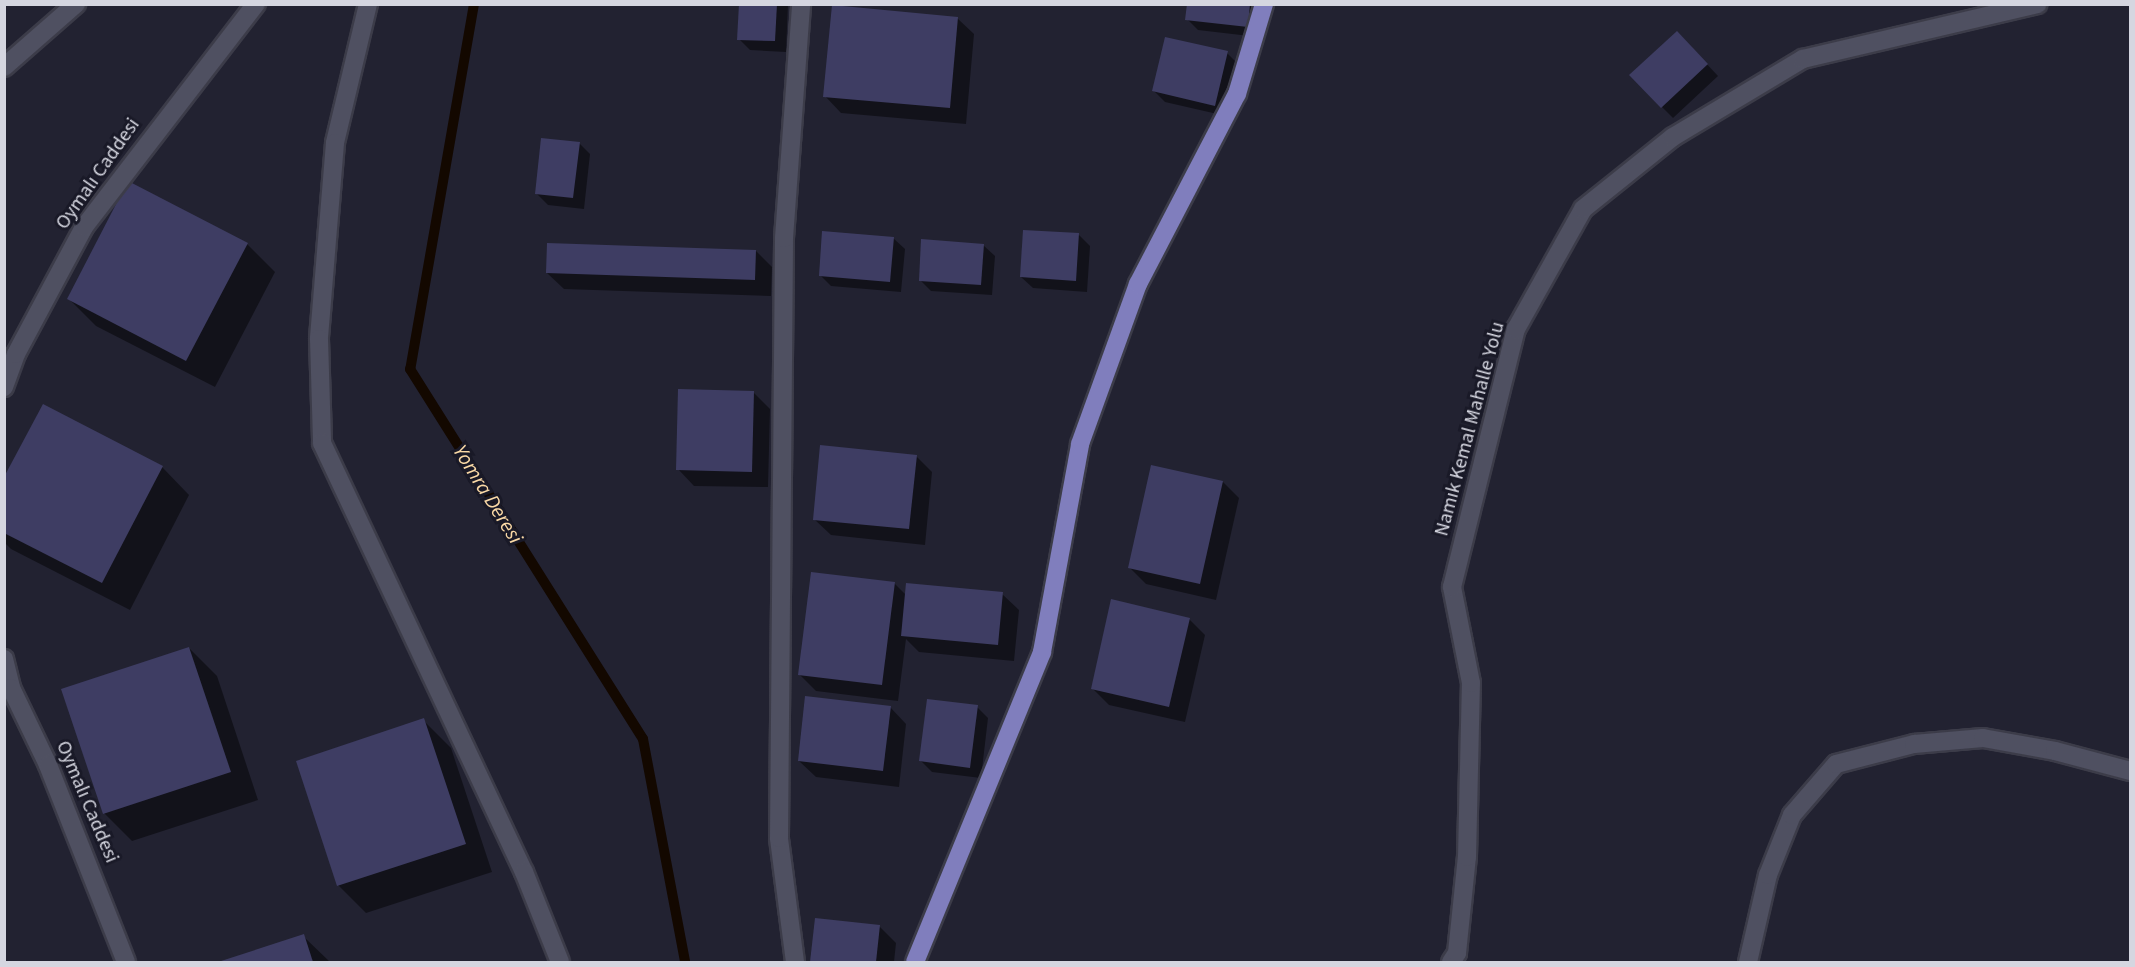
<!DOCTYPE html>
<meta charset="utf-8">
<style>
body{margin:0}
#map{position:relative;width:2135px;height:967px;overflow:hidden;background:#222231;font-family:"Source Sans 3",sans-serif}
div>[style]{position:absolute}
.shadow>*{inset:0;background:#0007}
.stream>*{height:10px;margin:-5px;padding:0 5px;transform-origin:5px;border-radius:5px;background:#130800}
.building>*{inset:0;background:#3e3d63}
.roads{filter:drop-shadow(2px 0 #3c3c49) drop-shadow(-2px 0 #3c3c49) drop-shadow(0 2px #3c3c49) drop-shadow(0 -2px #3c3c49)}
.minor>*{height:18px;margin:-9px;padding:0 9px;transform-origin:9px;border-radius:9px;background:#4f5061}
.major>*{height:18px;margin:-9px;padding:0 9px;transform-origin:9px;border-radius:9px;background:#807ebd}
span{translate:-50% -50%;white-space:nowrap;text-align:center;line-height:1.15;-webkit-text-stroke:6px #191927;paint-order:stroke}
.street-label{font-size:20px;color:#d5d6e0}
.water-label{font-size:21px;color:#fad9a6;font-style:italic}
.frame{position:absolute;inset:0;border:6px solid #d5d6e0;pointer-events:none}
</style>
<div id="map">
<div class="shadow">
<i style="clip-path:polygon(741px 4px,788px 4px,786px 52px,750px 50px,739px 39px)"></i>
<i style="clip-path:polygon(1188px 4px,1262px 4px,1258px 37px,1198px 30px,1187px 19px)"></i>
<i style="clip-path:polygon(957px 18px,974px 34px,966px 124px,841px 113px,825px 96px)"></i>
<i style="clip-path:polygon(1688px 44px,1718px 76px,1673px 118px,1662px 107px)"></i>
<i style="clip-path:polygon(1227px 53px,1238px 64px,1226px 116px,1165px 102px,1154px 91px)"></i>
<i style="clip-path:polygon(579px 143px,590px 154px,584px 209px,548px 205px,537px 194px)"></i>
<i style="clip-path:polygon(1079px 235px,1090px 246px,1087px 292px,1033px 288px,1021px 277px)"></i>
<i style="clip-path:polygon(893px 238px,905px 249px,901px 292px,831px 286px,820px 275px)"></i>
<i style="clip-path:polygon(247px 244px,275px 272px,215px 387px,96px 326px,68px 298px)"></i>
<i style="clip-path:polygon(983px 245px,995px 256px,992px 295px,931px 291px,920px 280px)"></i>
<i style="clip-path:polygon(756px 251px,772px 267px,771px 296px,564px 289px,547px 273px)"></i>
<i style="clip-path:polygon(753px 392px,770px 409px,768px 487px,694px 486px,678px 469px)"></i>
<i style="clip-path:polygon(916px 456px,932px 472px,925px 545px,831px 535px,814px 519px)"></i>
<i style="clip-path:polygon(162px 467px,189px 495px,130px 610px,11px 549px,4px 542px,4px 480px)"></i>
<i style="clip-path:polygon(1223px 482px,1239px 498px,1216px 600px,1146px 584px,1129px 567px)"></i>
<i style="clip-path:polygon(894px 583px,906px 595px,1002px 594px,1019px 610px,1014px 661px,919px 652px,906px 639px,898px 701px,816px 691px,800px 675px)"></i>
<i style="clip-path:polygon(1189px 619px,1205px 635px,1185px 722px,1109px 705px,1092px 688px)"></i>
<i style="clip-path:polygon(189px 648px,217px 676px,258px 800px,132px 841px,104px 813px)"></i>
<i style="clip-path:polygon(890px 707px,906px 724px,899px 787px,816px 777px,799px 761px)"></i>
<i style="clip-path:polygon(977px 707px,988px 718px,981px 778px,932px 772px,921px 761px)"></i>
<i style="clip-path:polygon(423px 720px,451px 748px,492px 872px,366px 913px,338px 885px)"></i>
<i style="clip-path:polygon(816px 920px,879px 926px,896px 943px,894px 962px,812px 962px)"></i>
<i style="clip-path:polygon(303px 936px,330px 962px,222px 962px)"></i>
</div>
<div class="stream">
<i style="left:474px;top:4px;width:371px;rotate:99.9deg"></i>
<i style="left:410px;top:369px;width:437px;rotate:57.8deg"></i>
<i style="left:643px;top:739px;width:227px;rotate:79.3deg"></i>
</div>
<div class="building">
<i style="clip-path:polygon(739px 4px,777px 4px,775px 41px,737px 40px)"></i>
<i style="clip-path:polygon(1187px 4px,1250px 4px,1248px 27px,1185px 20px)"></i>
<i style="clip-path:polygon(832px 5px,958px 17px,950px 108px,823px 97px)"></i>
<i style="clip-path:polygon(1677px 31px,1708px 64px,1661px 108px,1629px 75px)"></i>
<i style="clip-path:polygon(1165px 37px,1228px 51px,1215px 106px,1152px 91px)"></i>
<i style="clip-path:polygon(541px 138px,580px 142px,573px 198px,535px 194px)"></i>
<i style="clip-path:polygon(128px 181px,248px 243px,186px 361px,67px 299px)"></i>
<i style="clip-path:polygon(1023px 230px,1079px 233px,1076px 281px,1020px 277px)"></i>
<i style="clip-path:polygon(822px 231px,894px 237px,890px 282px,819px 276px)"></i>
<i style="clip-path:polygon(921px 239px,984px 244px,981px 285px,919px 281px)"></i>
<i style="clip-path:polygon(547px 243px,756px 250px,755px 280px,546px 273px)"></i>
<i style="clip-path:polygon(678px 389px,754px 391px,752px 472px,676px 470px)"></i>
<i style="clip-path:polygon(43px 404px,163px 466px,102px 583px,4px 533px,4px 477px)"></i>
<i style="clip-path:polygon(820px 445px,917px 455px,909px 529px,813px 520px)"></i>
<i style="clip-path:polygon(1151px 465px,1223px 481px,1200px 584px,1128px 568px)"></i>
<i style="clip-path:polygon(811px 572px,895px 582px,882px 685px,798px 675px)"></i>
<i style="clip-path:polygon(906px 583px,1003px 592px,998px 645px,901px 636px)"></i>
<i style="clip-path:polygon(1111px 599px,1190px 618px,1169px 707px,1091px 689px)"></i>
<i style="clip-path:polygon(189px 647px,231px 772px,103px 814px,61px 689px)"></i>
<i style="clip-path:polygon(805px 696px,891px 706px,883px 771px,798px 761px)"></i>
<i style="clip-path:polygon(927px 699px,978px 705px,970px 768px,919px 761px)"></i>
<i style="clip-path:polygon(424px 718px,466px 844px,337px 886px,296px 761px)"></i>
<i style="clip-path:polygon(815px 918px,880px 925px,876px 962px,810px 962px)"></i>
<i style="clip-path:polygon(304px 934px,313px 962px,218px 962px)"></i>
</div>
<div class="roads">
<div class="minor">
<i style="left:368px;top:4px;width:143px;rotate:103.4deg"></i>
<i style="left:335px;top:143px;width:197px;rotate:94.7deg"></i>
<i style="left:319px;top:339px;width:104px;rotate:88.3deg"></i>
<i style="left:322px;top:443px;width:474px;rotate:64.8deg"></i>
<i style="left:524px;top:872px;width:97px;rotate:68.2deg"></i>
<i style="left:4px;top:67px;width:96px;rotate:-41.2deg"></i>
<i style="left:4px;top:387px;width:35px;rotate:-70deg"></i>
<i style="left:16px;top:354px;width:144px;rotate:-61.8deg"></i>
<i style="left:84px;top:227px;width:282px;rotate:-52.4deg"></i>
<i style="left:4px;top:659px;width:30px;rotate:76deg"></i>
<i style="left:11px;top:688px;width:85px;rotate:64.3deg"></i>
<i style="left:48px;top:765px;width:212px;rotate:68.4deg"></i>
<i style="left:795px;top:962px;width:125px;rotate:-97.4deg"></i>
<i style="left:779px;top:838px;width:600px;rotate:-89.52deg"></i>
<i style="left:784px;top:238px;width:235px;rotate:-85.8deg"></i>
<i style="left:1451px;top:962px;width:11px;rotate:-56deg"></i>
<i style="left:1457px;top:953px;width:97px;rotate:-84.1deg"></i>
<i style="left:1467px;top:857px;width:174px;rotate:-88.7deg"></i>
<i style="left:1471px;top:683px;width:98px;rotate:-101.2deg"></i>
<i style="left:1452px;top:587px;width:266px;rotate:-76.1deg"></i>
<i style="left:1516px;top:329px;width:137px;rotate:-60.8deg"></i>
<i style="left:1583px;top:209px;width:115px;rotate:-38.7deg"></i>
<i style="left:1673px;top:137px;width:152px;rotate:-31deg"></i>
<i style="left:1803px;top:59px;width:241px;rotate:-13.2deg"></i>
<i style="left:1748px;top:962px;width:89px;rotate:-77.1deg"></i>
<i style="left:1768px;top:875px;width:65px;rotate:-68.2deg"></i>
<i style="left:1792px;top:815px;width:67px;rotate:-49.2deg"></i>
<i style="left:1836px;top:764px;width:81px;rotate:-14.4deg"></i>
<i style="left:1914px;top:744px;width:69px;rotate:-5deg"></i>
<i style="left:1983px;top:738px;width:73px;rotate:10.2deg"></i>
<i style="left:2055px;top:751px;width:78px;rotate:14.9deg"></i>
</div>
<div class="major">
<i style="left:915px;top:962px;width:335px;rotate:-67.7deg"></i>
<i style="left:1042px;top:652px;width:211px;rotate:-79.6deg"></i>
<i style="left:1080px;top:444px;width:170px;rotate:-70.1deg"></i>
<i style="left:1138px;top:284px;width:214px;rotate:-62.5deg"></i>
<i style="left:1237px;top:94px;width:94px;rotate:-73.3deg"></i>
</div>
</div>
<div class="street-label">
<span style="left:98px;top:174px;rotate:-55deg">Oymalı Caddesi</span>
<span style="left:1470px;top:429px;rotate:-75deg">Namık Kemal Mahalle Yolu</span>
<span style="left:87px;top:802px;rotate:67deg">Oymalı Caddesi</span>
</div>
<div class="water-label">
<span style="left:488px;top:494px;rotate:58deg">Yomra Deresi</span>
</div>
<div class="frame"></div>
</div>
